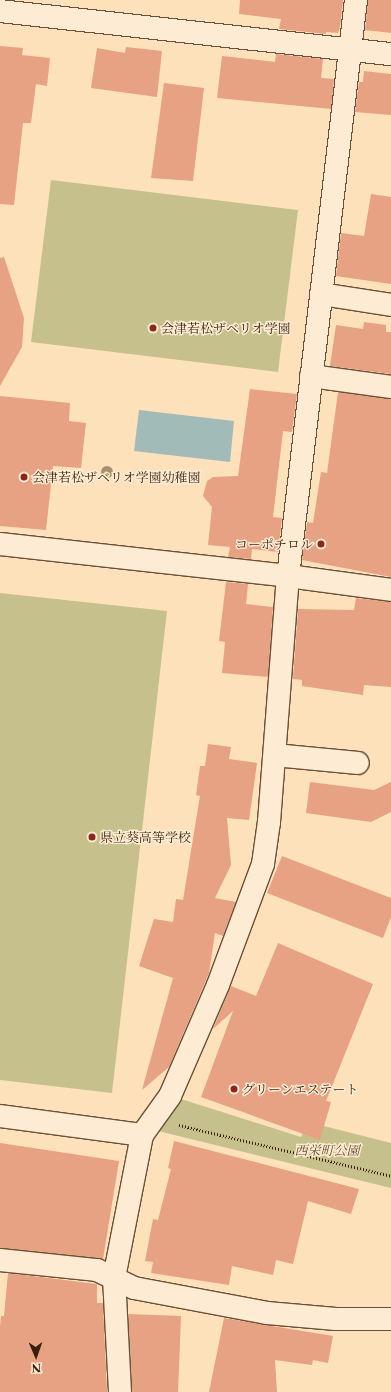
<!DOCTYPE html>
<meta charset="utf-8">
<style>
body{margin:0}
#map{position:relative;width:391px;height:1392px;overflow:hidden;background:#fce1bb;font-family:"Libre Caslon Text","Noto Serif JP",serif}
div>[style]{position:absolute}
.green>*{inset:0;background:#c6c18c}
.water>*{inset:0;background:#a1bcb8}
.building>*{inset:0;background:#e6a283}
.path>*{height:2.5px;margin-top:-1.25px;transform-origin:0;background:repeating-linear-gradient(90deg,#381f09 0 1px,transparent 0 3px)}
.roads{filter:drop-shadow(1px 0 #695036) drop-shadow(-1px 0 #695036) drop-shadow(0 1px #695036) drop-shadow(0 -1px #695036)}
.minor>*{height:22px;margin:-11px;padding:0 11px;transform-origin:11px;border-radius:11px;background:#fdecd3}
.trees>*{width:12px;height:12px;margin:-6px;border-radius:50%;background:#a8916f}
.dots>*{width:11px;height:11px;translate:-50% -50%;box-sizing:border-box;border:2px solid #fdecd3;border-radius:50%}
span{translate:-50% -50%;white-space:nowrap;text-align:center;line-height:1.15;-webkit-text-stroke:3px #fdecd3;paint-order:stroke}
.poi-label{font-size:13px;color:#381f09}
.left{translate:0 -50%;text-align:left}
.right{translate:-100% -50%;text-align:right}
.park-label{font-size:13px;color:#635030;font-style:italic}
.north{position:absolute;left:16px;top:1336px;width:40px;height:40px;-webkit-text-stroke:3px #fdecd3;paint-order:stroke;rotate:178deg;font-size:11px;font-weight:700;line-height:16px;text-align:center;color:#381f09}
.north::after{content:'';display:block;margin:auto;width:14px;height:18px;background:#381f09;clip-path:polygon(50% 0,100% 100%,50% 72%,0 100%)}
</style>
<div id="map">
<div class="green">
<i style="clip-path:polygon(51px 180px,298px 210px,278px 372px,31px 342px)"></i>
<i style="clip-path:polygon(0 593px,167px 611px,112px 1093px,0 1080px)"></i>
<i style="clip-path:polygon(178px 1098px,301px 1137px,308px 1122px,391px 1143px,391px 1188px,154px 1130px)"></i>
</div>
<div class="water">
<i style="clip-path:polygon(139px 410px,234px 421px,230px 462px,134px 451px)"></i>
</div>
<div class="building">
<i style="clip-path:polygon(240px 0,343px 0,340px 27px,338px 33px,326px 32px,326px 34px,279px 29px,281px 19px,239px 14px)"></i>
<i style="clip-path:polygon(368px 0,391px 0,391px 33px,365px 30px)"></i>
<i style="clip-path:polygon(0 46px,23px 48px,22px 55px,50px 58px,47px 86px,36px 84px,31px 123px,23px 123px,14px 205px,0 204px)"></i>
<i style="clip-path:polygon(126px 47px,162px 51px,157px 97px,91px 88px,97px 48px,125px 53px)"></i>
<i style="clip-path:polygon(276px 54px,323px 59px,321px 78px,334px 79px,331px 109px,217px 98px,222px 56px,275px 62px)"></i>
<i style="clip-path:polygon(364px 71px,391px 74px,391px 115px,355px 112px,359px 82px,363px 82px)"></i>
<i style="clip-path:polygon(164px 83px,204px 88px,193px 181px,151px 178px)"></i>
<i style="clip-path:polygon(371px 194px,391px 197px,391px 284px,336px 276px,341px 233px,364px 236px)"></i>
<i style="clip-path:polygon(4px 257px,24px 318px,22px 347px,0 386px,0 258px)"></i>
<i style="clip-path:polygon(364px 322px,386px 325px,386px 332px,391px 332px,391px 374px,330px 366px,336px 325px,363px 329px)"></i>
<i style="clip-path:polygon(250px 389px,297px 394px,292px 432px,283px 431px,273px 517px,282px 518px,278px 552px,252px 549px,251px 559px,228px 557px,230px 547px,208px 545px,212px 507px,203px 496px,207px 481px,213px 477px,238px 476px)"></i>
<i style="clip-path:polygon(338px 392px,391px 399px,391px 577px,302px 560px,307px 522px,313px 523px,321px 472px,327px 473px)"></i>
<i style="clip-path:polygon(0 396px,70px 403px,69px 421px,86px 423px,81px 468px,53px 466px,46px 530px,0 526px)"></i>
<i style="clip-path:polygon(226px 582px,248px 584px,246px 604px,273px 607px,268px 677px,222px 673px,225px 642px,219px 641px)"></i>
<i style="clip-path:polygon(356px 598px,391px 602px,391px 687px,364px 685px,363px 695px,302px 686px,302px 680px,293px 679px,298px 609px,354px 610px)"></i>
<i style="clip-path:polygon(208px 744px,231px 747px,229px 759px,257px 763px,249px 820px,227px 818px,231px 865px,215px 898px,236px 902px,223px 936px,215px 933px,209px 973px,169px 1067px,142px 1090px,173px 978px,139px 966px,154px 919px,173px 922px,176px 899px,183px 900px,200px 796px,196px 795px,200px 766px,205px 766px)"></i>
<i style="clip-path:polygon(310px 782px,374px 790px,391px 782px,391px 812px,371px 822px,306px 813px)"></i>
<i style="clip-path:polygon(282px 856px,391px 898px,391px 917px,383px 938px,267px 893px)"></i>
<i style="clip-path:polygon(278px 943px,373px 984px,326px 1101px,331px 1102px,320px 1140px,201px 1097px,233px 1011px,213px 1029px,231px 986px,256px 996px)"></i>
<i style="clip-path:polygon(174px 1141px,359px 1189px,351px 1214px,308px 1201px,293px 1264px,276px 1260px,273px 1275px,232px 1266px,229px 1285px,151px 1273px,153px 1262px,145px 1261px,153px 1219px,158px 1220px,171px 1169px,168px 1168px)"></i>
<i style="clip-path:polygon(0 1143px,119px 1161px,103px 1259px,0 1248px)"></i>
<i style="clip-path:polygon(8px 1273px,97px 1284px,97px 1303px,103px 1303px,107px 1392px,0 1392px,0 1326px,1px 1316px,4px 1316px)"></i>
<i style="clip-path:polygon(128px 1314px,181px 1316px,178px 1392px,132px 1392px)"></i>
<i style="clip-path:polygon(224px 1318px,333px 1336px,328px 1363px,313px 1360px,312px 1365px,275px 1360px,277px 1392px,209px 1392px)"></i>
</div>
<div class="path">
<i style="left:179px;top:1125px;width:218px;rotate:13.5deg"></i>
</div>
<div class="roads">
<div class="minor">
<i style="left:0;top:11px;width:393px;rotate:6.3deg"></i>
<i style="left:321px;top:294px;width:71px;rotate:8.9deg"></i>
<i style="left:311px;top:376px;width:81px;rotate:7.8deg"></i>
<i style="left:0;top:544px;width:290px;rotate:6.3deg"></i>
<i style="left:288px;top:576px;width:104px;rotate:7.7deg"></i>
<i style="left:275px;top:755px;width:83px;rotate:5.5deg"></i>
<i style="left:0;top:1116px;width:143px;rotate:7.6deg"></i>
<i style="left:0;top:1260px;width:98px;rotate:5.9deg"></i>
<i style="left:97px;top:1270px;width:41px;rotate:25.9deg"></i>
<i style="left:134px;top:1288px;width:135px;rotate:10.6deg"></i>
<i style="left:267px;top:1313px;width:69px;rotate:5deg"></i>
<i style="left:336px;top:1319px;width:55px"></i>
<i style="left:120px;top:1392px;width:114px;rotate:-93deg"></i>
<i style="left:114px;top:1278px;width:146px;rotate:-78.9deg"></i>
<i style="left:142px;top:1135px;width:48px;rotate:-54.3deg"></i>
<i style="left:170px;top:1096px;width:121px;rotate:-66.6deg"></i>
<i style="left:218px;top:985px;width:129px;rotate:-69.6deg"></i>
<i style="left:263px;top:864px;width:42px;rotate:-81.9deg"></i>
<i style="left:269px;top:822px;width:247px;rotate:-85.6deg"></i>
<i style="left:288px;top:576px;width:580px;rotate:-83.27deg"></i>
</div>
</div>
<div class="trees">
<i style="left:107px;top:472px"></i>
</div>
<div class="dots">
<i style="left:153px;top:328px;background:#8f2418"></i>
<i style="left:24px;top:477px;background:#8f2418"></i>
<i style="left:321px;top:544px;background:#8f2418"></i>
<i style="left:92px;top:837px;background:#8f2418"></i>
<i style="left:234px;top:1089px;background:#8f2418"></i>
</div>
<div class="poi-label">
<span class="left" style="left:161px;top:328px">会津若松ザベリオ学園</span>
<span class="left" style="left:32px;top:477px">会津若松ザベリオ学園幼稚園</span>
<span class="right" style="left:313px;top:544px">コーポチロル</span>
<span class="left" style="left:100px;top:837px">県立葵高等学校</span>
<span class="left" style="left:242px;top:1089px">グリーンエステート</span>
</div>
<div class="park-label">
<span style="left:327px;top:1150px">西栄町公園</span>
</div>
<div class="north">N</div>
</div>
